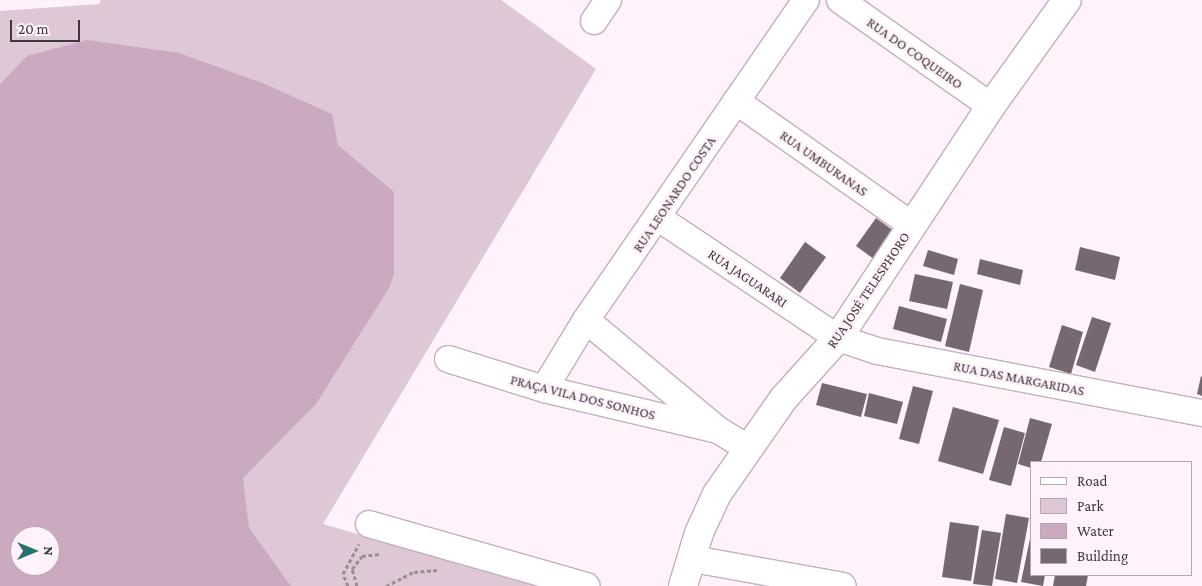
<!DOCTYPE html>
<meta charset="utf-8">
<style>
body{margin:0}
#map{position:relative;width:1202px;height:586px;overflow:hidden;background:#fff2fb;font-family:"Crimson Pro",serif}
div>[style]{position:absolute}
.green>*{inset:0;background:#dec7d6}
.water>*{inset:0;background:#cba9c0}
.building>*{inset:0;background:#766871}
.path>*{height:3px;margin-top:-1.5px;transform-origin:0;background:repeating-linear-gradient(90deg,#988f95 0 4px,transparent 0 6.5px)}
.roads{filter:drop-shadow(1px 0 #c1b1bc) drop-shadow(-1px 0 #c1b1bc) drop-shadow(0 1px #c1b1bc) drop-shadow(0 -1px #c1b1bc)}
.street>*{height:26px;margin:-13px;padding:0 13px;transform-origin:13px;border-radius:13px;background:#fff}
.secondary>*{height:28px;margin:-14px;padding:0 14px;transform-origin:14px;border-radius:14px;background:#fff}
span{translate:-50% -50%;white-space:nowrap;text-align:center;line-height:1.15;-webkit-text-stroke:5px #fff2fb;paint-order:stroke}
.street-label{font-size:14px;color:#3e383c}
.legend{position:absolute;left:1030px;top:461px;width:162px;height:115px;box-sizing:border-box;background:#fff2fb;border:1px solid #b2a8af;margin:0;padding:6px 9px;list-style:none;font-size:15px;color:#3e383c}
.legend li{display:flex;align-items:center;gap:10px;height:25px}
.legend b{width:25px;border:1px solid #b2a8af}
.north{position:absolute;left:10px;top:526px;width:50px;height:50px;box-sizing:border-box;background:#fff2fb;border:1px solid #b2a8af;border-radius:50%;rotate:90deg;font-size:14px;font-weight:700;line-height:20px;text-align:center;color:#3e383c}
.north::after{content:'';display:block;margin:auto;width:18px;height:22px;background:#29726c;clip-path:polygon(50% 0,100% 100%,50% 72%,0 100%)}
.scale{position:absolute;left:10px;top:20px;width:70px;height:22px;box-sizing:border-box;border:2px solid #3e383c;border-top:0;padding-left:6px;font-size:15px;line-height:18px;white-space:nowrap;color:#3e383c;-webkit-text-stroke:4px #fff2fb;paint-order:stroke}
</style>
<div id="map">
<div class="green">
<i style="clip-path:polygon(evenodd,101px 0,501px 0,596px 69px,323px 524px,535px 586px,0 586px,0 11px,99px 4px,101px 0,20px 536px,50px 536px,50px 566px,20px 566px,20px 536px)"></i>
</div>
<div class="water">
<i style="clip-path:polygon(evenodd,87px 40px,179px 53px,265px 84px,332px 114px,338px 145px,394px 192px,394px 274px,389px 288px,316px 404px,243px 478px,249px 528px,291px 586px,0 586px,0 84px,27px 56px,87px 40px,20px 536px,50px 536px,50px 566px,20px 566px,20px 536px)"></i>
</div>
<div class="building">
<i style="clip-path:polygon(876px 218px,898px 234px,878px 262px,856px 246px)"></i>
<i style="clip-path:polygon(805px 242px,826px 257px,800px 293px,780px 278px)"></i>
<i style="clip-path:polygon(1080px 247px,1120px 257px,1115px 280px,1075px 270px)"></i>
<i style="clip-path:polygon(928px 250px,958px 259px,954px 275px,923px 266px)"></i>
<i style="clip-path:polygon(980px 259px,1023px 270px,1020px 285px,977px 274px)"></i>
<i style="clip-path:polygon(915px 274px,953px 282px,947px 309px,909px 301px)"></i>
<i style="clip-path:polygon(960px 284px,983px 290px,969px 352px,945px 346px)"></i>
<i style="clip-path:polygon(899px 306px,947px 319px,941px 342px,893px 329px)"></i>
<i style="clip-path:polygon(1092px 317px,1111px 323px,1095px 372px,1076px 365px)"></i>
<i style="clip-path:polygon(1062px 325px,1083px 332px,1071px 374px,1049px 367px)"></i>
<i style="clip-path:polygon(1201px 376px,1202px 377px,1202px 396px,1197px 394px)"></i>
<i style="clip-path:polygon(822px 383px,867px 394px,861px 417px,816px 405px)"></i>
<i style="clip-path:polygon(913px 386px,933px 391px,919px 444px,899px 439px)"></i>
<i style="clip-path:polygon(869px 393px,903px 402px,897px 424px,864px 416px)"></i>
<i style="clip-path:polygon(953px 407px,999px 420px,983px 474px,938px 461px)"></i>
<i style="clip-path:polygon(1030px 418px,1052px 424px,1041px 462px,1031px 462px,1031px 468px,1018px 464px)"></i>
<i style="clip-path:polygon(1004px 427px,1025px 433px,1011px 486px,989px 480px)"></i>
<i style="clip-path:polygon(1006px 514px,1029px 518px,1017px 583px,995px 579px)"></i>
<i style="clip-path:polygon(950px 522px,979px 526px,971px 581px,942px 577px)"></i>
<i style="clip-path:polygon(982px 530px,1001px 533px,992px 586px,973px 584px)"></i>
<i style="clip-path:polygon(1031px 534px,1031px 575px,1045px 575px,1043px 586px,1021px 582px)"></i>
<i style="clip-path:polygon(1055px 575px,1088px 575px,1086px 586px,1053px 586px)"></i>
</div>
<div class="path">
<i style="left:348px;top:586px;width:13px;rotate:-113deg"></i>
<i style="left:343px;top:574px;width:34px;rotate:-62deg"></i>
<i style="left:357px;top:586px;width:18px;rotate:-106deg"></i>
<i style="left:352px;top:569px;width:16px;rotate:-52deg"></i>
<i style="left:362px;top:556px;width:17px;rotate:-7deg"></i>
<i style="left:386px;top:586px;width:31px;rotate:-27deg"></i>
<i style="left:414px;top:572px;width:23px;rotate:-5deg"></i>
</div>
<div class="roads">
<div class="street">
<i style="left:840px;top:0;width:184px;rotate:35.1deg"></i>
<i style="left:594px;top:21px;width:25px;rotate:-56deg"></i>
<i style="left:736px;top:101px;width:215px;rotate:35.2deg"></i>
<i style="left:657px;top:217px;width:218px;rotate:33.8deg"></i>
<i style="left:838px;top:338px;width:41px;rotate:18.4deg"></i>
<i style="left:877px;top:351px;width:331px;rotate:10.8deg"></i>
<i style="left:586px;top:320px;width:172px;rotate:39.8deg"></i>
<i style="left:718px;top:430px;width:35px;rotate:31deg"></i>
<i style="left:448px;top:359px;width:101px;rotate:17.4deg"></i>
<i style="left:544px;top:389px;width:179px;rotate:13.3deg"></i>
<i style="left:544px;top:389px;width:81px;rotate:-58.7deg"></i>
<i style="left:586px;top:320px;width:388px;rotate:-55.5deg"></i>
<i style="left:369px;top:524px;width:226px;rotate:15.9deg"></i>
<i style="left:693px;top:559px;width:152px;rotate:10.2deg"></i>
</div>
<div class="secondary">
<i style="left:683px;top:586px;width:55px;rotate:-73.2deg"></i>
<i style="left:699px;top:533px;width:43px;rotate:-65.2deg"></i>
<i style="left:717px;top:494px;width:117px;rotate:-55.1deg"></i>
<i style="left:784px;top:398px;width:81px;rotate:-48deg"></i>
<i style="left:838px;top:338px;width:278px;rotate:-56.6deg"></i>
<i style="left:991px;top:106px;width:130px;rotate:-54.4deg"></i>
</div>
</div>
<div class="street-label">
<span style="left:915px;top:53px;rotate:35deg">RUA DO COQUEIRO</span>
<span style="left:824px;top:163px;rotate:35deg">RUA UMBURANAS</span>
<span style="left:674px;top:194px;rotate:-56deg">RUA LEONARDO COSTA</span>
<span style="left:748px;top:278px;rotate:34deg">RUA JAGUARARI</span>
<span style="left:868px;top:290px;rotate:-56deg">RUA JOSÉ TELESPHORO</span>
<span style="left:1019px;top:378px;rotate:11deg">RUA DAS MARGARIDAS</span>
<span style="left:583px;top:397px;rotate:14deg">PRAÇA VILA DOS SONHOS</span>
</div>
<ul class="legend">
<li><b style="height:6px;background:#fff"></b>Road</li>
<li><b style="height:14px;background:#dec7d6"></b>Park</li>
<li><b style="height:14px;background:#cba9c0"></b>Water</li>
<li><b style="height:14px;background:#766871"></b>Building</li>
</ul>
<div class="north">N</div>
<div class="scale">20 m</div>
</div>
